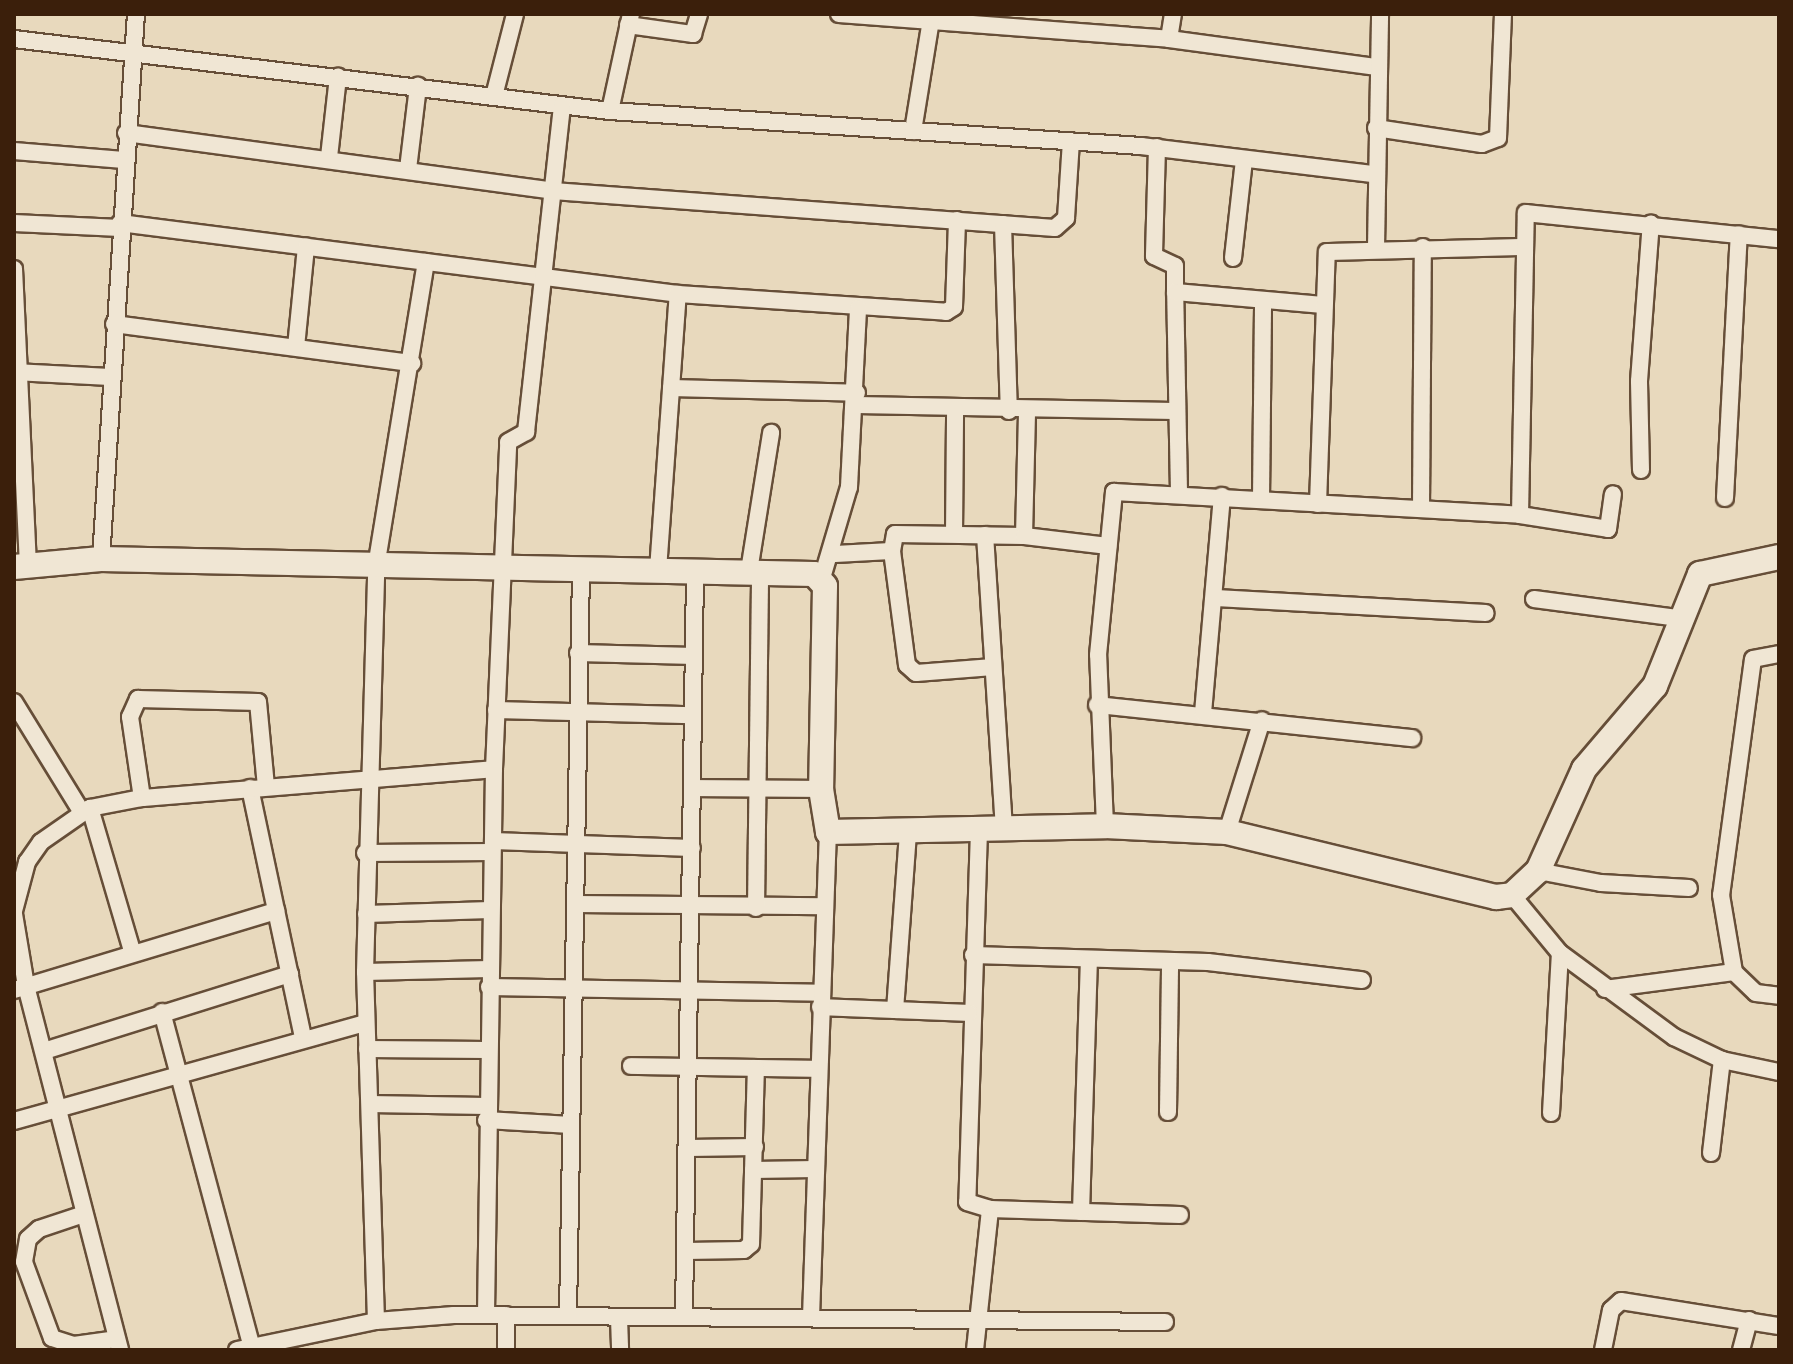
<!DOCTYPE html>
<style>
body{margin:0}
#map{position:relative;width:1793px;height:1364px;overflow:hidden;background:#e8d9bd;font-family:"IM FELL Double Pica",serif}
div>[style]{position:absolute}
.roads{filter:drop-shadow(2px 0 #664e38) drop-shadow(-2px 0 #664e38) drop-shadow(0 2px #664e38) drop-shadow(0 -2px #664e38)}
.street>*{height:16px;margin:-8px;padding:0 8px;transform-origin:8px;border-radius:8px;background:#f0e6d4}
.secondary>*{height:24px;margin:-12px;padding:0 12px;transform-origin:12px;border-radius:12px;background:#f0e6d4}
span{translate:-50% -50%;white-space:nowrap;text-align:center;line-height:1.15;-webkit-text-stroke:8px #f0e6d4;paint-order:stroke}
.frame{position:absolute;inset:0;border:16px solid #3b1f0b;pointer-events:none}
</style>
<div id="map">
<div class="roads">
<div class="street">
<i style="left:839px;top:14px;width:331px;rotate:4.3deg"></i>
<i style="left:1169px;top:39px;width:210px;rotate:7.7deg"></i>
<i style="left:628px;top:25px;width:66px;rotate:7.9deg"></i>
<i style="left:693px;top:34px;width:21px;rotate:-73deg"></i>
<i style="left:14px;top:39px;width:600px;rotate:6.89deg"></i>
<i style="left:610px;top:111px;width:532px;rotate:3.77deg"></i>
<i style="left:1141px;top:146px;width:235px;rotate:6.9deg"></i>
<i style="left:1169px;top:39px;width:25px;rotate:-81deg"></i>
<i style="left:494px;top:96px;width:85px;rotate:-75.6deg"></i>
<i style="left:610px;top:111px;width:99px;rotate:-77.8deg"></i>
<i style="left:1376px;top:128px;width:107px;rotate:8.6deg"></i>
<i style="left:1482px;top:144px;width:17px;rotate:-21deg"></i>
<i style="left:1498px;top:138px;width:124px;rotate:-87.7deg"></i>
<i style="left:913px;top:131px;width:119px;rotate:-80.8deg"></i>
<i style="left:126px;top:133px;width:431px;rotate:7.7deg"></i>
<i style="left:553px;top:191px;width:503px;rotate:4.22deg"></i>
<i style="left:1055px;top:228px;width:15px;rotate:-42deg"></i>
<i style="left:1066px;top:218px;width:77px;rotate:-86.3deg"></i>
<i style="left:1157px;top:147px;width:109px;rotate:91.6deg"></i>
<i style="left:1154px;top:256px;width:23px;rotate:25deg"></i>
<i style="left:1175px;top:266px;width:26px;rotate:90deg"></i>
<i style="left:14px;top:151px;width:110px;rotate:4.7deg"></i>
<i style="left:329px;top:157px;width:81px;rotate:-83.6deg"></i>
<i style="left:408px;top:169px;width:84px;rotate:-83.1deg"></i>
<i style="left:14px;top:223px;width:106px;rotate:2.7deg"></i>
<i style="left:120px;top:223px;width:562px;rotate:7.25deg"></i>
<i style="left:678px;top:294px;width:269px;rotate:3.8deg"></i>
<i style="left:946px;top:312px;width:9px;rotate:-32deg"></i>
<i style="left:954px;top:307px;width:87px;rotate:-88deg"></i>
<i style="left:1003px;top:224px;width:187px;rotate:88.2deg"></i>
<i style="left:1376px;top:248px;width:234px;rotate:-89deg"></i>
<i style="left:1233px;top:258px;width:99px;rotate:-83.6deg"></i>
<i style="left:14px;top:269px;width:294px;rotate:87.3deg"></i>
<i style="left:114px;top:324px;width:301px;rotate:7.5deg"></i>
<i style="left:296px;top:347px;width:101px;rotate:-84.3deg"></i>
<i style="left:14px;top:372px;width:96px;rotate:3deg"></i>
<i style="left:671px;top:388px;width:186px;rotate:1.5deg"></i>
<i style="left:857px;top:405px;width:318px;rotate:1.1deg"></i>
<i style="left:1641px;top:470px;width:89px;rotate:-91.3deg"></i>
<i style="left:1639px;top:381px;width:158px;rotate:-85.7deg"></i>
<i style="left:1179px;top:492px;width:200px;rotate:-91.1deg"></i>
<i style="left:1175px;top:292px;width:149px;rotate:5deg"></i>
<i style="left:1725px;top:498px;width:264px;rotate:-87deg"></i>
<i style="left:1261px;top:499px;width:197px;rotate:-89.4deg"></i>
<i style="left:1318px;top:504px;width:252px;rotate:-88deg"></i>
<i style="left:1327px;top:252px;width:195px;rotate:-1.5deg"></i>
<i style="left:1421px;top:509px;width:262px;rotate:-89.6deg"></i>
<i style="left:1520px;top:515px;width:302px;rotate:-88.9deg"></i>
<i style="left:1526px;top:213px;width:254px;rotate:5.9deg"></i>
<i style="left:954px;top:534px;width:125px;rotate:-89.5deg"></i>
<i style="left:985px;top:535px;width:296px;rotate:86.3deg"></i>
<i style="left:1024px;top:536px;width:124px;rotate:-88.6deg"></i>
<i style="left:834px;top:554px;width:58px;rotate:-3deg"></i>
<i style="left:101px;top:559px;width:546px;rotate:-86.33deg"></i>
<i style="left:658px;top:570px;width:277px;rotate:-85.9deg"></i>
<i style="left:749px;top:571px;width:140px;rotate:-80.9deg"></i>
<i style="left:822px;top:578px;width:95px;rotate:-73.5deg"></i>
<i style="left:849px;top:487px;width:179px;rotate:-87.1deg"></i>
<i style="left:1216px;top:598px;width:270px;rotate:3.2deg"></i>
<i style="left:1534px;top:599px;width:146px;rotate:7.5deg"></i>
<i style="left:578px;top:653px;width:116px;rotate:1.5deg"></i>
<i style="left:1779px;top:654px;width:26px;rotate:169deg"></i>
<i style="left:1753px;top:659px;width:238px;rotate:97.7deg"></i>
<i style="left:1721px;top:895px;width:78px;rotate:80.4deg"></i>
<i style="left:1734px;top:972px;width:30px;rotate:44deg"></i>
<i style="left:1756px;top:993px;width:23px;rotate:7deg"></i>
<i style="left:993px;top:667px;width:77px;rotate:175.5deg"></i>
<i style="left:916px;top:673px;width:12px;rotate:-138deg"></i>
<i style="left:907px;top:665px;width:115px;rotate:-97.5deg"></i>
<i style="left:892px;top:551px;width:17px;rotate:-80deg"></i>
<i style="left:895px;top:534px;width:129px;rotate:0.9deg"></i>
<i style="left:1024px;top:536px;width:85px;rotate:6.8deg"></i>
<i style="left:14px;top:702px;width:128px;rotate:58.4deg"></i>
<i style="left:1097px;top:705px;width:317px;rotate:6deg"></i>
<i style="left:496px;top:710px;width:196px;rotate:1.5deg"></i>
<i style="left:1203px;top:713px;width:218px;rotate:-85deg"></i>
<i style="left:250px;top:788px;width:255px;rotate:78deg"></i>
<i style="left:693px;top:788px;width:128px;rotate:0.4deg"></i>
<i style="left:142px;top:798px;width:82px;rotate:-98.4deg"></i>
<i style="left:130px;top:717px;width:20px;rotate:-66deg"></i>
<i style="left:138px;top:699px;width:120px;rotate:1.4deg"></i>
<i style="left:258px;top:702px;width:85px;rotate:84.6deg"></i>
<i style="left:90px;top:808px;width:149px;rotate:73.6deg"></i>
<i style="left:1105px;top:826px;width:171px;rotate:-92.3deg"></i>
<i style="left:1098px;top:655px;width:164px;rotate:-84.4deg"></i>
<i style="left:1114px;top:492px;width:407px;rotate:3.2deg"></i>
<i style="left:1520px;top:515px;width:89px;rotate:9deg"></i>
<i style="left:1608px;top:529px;width:35px;rotate:-82deg"></i>
<i style="left:979px;top:830px;width:372px;rotate:91.8deg"></i>
<i style="left:967px;top:1202px;width:24px;rotate:17deg"></i>
<i style="left:990px;top:1209px;width:190px;rotate:1.8deg"></i>
<i style="left:1227px;top:832px;width:117px;rotate:-72.6deg"></i>
<i style="left:493px;top:841px;width:199px;rotate:2deg"></i>
<i style="left:365px;top:853px;width:127px;rotate:-0.5deg"></i>
<i style="left:1538px;top:871px;width:64px;rotate:10.8deg"></i>
<i style="left:1601px;top:883px;width:88px;rotate:3.3deg"></i>
<i style="left:1512px;top:895px;width:75px;rotate:50.4deg"></i>
<i style="left:1560px;top:953px;width:142px;rotate:36.4deg"></i>
<i style="left:1674px;top:1037px;width:53px;rotate:25.6deg"></i>
<i style="left:1722px;top:1060px;width:58px;rotate:11.9deg"></i>
<i style="left:576px;top:904px;width:249px;rotate:0.5deg"></i>
<i style="left:756px;top:908px;width:337px;rotate:-89.3deg"></i>
<i style="left:14px;top:911px;width:51px;rotate:-75.1deg"></i>
<i style="left:27px;top:862px;width:24px;rotate:-55deg"></i>
<i style="left:41px;top:842px;width:60px;rotate:-34.8deg"></i>
<i style="left:90px;top:808px;width:53px;rotate:-10.9deg"></i>
<i style="left:142px;top:798px;width:353px;rotate:-4.7deg"></i>
<i style="left:494px;top:769px;width:327px;rotate:-87.5deg"></i>
<i style="left:508px;top:442px;width:21px;rotate:-29deg"></i>
<i style="left:526px;top:432px;width:328px;rotate:-83.7deg"></i>
<i style="left:14px;top:914px;width:73px;rotate:80.5deg"></i>
<i style="left:26px;top:986px;width:376px;rotate:75.5deg"></i>
<i style="left:366px;top:914px;width:124px;rotate:-1.8deg"></i>
<i style="left:973px;top:955px;width:235px;rotate:1.7deg"></i>
<i style="left:1208px;top:962px;width:155px;rotate:6.7deg"></i>
<i style="left:365px;top:972px;width:124px;rotate:-1.4deg"></i>
<i style="left:489px;top:987px;width:332px;rotate:1deg"></i>
<i style="left:1605px;top:989px;width:130px;rotate:-7.5deg"></i>
<i style="left:14px;top:990px;width:274px;rotate:-16.8deg"></i>
<i style="left:820px;top:1007px;width:149px;rotate:2.3deg"></i>
<i style="left:895px;top:1010px;width:176px;rotate:-85.8deg"></i>
<i style="left:162px;top:1012px;width:347px;rotate:75deg"></i>
<i style="left:367px;top:1049px;width:120px;rotate:0.5deg"></i>
<i style="left:44px;top:1051px;width:258px;rotate:-17.4deg"></i>
<i style="left:631px;top:1066px;width:187px;rotate:0.9deg"></i>
<i style="left:370px;top:1104px;width:116px;rotate:1deg"></i>
<i style="left:1168px;top:1112px;width:151px;rotate:-89.2deg"></i>
<i style="left:1551px;top:1113px;width:160px;rotate:-86.8deg"></i>
<i style="left:486px;top:1120px;width:85px;rotate:3.4deg"></i>
<i style="left:14px;top:1121px;width:365px;rotate:-15.6deg"></i>
<i style="left:688px;top:1148px;width:67px;rotate:-0.9deg"></i>
<i style="left:1711px;top:1153px;width:94px;rotate:-83.3deg"></i>
<i style="left:753px;top:1170px;width:62px;rotate:-0.9deg"></i>
<i style="left:1081px;top:1212px;width:253px;rotate:-88.2deg"></i>
<i style="left:84px;top:1214px;width:47px;rotate:161.6deg"></i>
<i style="left:39px;top:1229px;width:15px;rotate:138deg"></i>
<i style="left:28px;top:1239px;width:23px;rotate:100deg"></i>
<i style="left:24px;top:1262px;width:81px;rotate:69.8deg"></i>
<i style="left:52px;top:1338px;width:23px;rotate:18deg"></i>
<i style="left:74px;top:1345px;width:42px;rotate:-8.1deg"></i>
<i style="left:686px;top:1251px;width:58px;rotate:-1deg"></i>
<i style="left:744px;top:1250px;width:9px;rotate:-41deg"></i>
<i style="left:751px;top:1244px;width:176px;rotate:-88.4deg"></i>
<i style="left:486px;top:1314px;width:545px;rotate:-89.16deg"></i>
<i style="left:506px;top:1315px;width:35px;rotate:90deg"></i>
<i style="left:568px;top:1315px;width:745px;rotate:-89deg"></i>
<i style="left:684px;top:1315px;width:745px;rotate:-89.15deg"></i>
<i style="left:811px;top:1317px;width:485px;rotate:-88deg"></i>
<i style="left:619px;top:1318px;width:32px;rotate:88deg"></i>
<i style="left:376px;top:1321px;width:349px;rotate:-91.8deg"></i>
<i style="left:365px;top:972px;width:405px;rotate:-88.4deg"></i>
<i style="left:376px;top:567px;width:309px;rotate:-80.7deg"></i>
<i style="left:237px;top:1350px;width:142px;rotate:-11.8deg"></i>
<i style="left:376px;top:1321px;width:78px;rotate:-4.4deg"></i>
<i style="left:454px;top:1315px;width:711px;rotate:0.56deg"></i>
<i style="left:975px;top:1350px;width:142px;rotate:-83.9deg"></i>
<i style="left:1603px;top:1350px;width:41px;rotate:-78.7deg"></i>
<i style="left:1611px;top:1310px;width:13px;rotate:-42deg"></i>
<i style="left:1621px;top:1301px;width:160px;rotate:9deg"></i>
<i style="left:1741px;top:1350px;width:31px;rotate:-75deg"></i>
</div>
<div class="secondary">
<i style="left:14px;top:567px;width:87px;rotate:-5.3deg"></i>
<i style="left:101px;top:559px;width:713px;rotate:1.21deg"></i>
<i style="left:814px;top:574px;width:16px;rotate:47deg"></i>
<i style="left:825px;top:586px;width:203px;rotate:91.1deg"></i>
<i style="left:821px;top:789px;width:44px;rotate:80.8deg"></i>
<i style="left:828px;top:832px;width:277px;rotate:-1.2deg"></i>
<i style="left:1105px;top:826px;width:122px;rotate:2.8deg"></i>
<i style="left:1227px;top:832px;width:277px;rotate:13.6deg"></i>
<i style="left:1496px;top:897px;width:16px;rotate:-7deg"></i>
<i style="left:1512px;top:895px;width:35px;rotate:-43deg"></i>
<i style="left:1538px;top:871px;width:112px;rotate:-65.7deg"></i>
<i style="left:1584px;top:769px;width:109px;rotate:-49.5deg"></i>
<i style="left:1655px;top:686px;width:121px;rotate:-68.1deg"></i>
<i style="left:1700px;top:574px;width:81px;rotate:-12.1deg"></i>
</div>
</div>
<div class="frame"></div>
</div>
